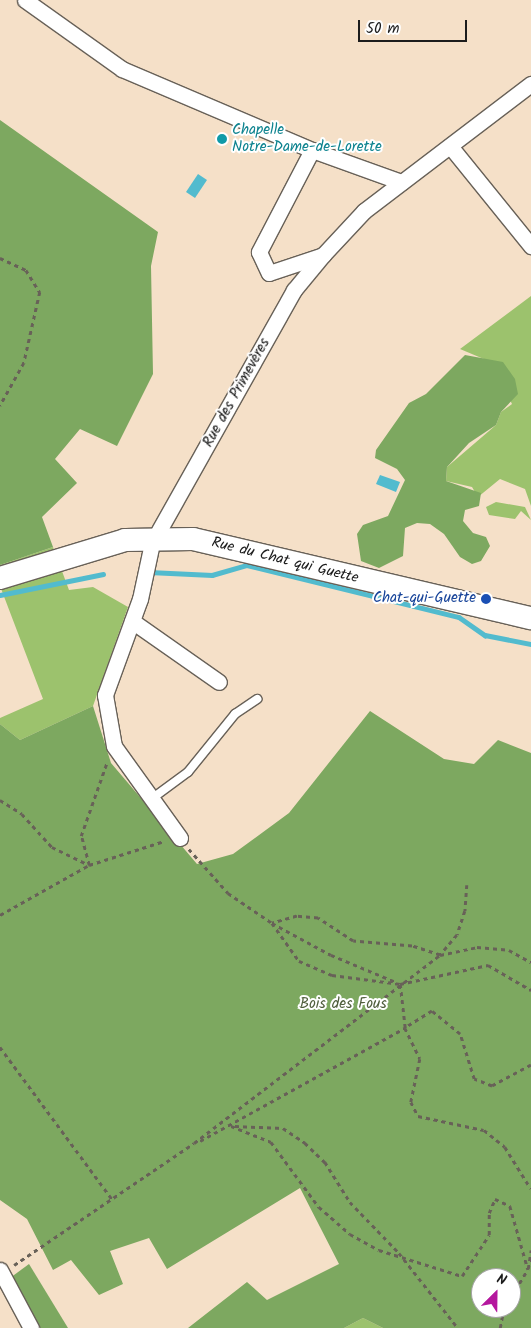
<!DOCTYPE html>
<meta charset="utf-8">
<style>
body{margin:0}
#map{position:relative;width:531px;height:1328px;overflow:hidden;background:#f5e0c8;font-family:Kalam,sans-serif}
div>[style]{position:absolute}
.green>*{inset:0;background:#9cc26d}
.forest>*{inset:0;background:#7da860}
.water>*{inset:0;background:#52bbce}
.stream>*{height:4.5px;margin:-2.25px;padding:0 2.25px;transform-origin:2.25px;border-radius:2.25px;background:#52bbce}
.path>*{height:2.5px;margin-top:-1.25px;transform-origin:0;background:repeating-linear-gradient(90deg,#686158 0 4px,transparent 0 8px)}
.roads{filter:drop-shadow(1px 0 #686158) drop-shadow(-1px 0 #686158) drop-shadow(0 1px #686158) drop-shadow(0 -1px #686158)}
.lane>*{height:8px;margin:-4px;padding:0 4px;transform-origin:4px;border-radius:4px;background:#fff}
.street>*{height:15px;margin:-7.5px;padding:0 7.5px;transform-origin:7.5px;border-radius:7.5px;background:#fff}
.secondary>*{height:22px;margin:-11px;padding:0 11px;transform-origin:11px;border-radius:11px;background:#fff}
.dots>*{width:14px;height:14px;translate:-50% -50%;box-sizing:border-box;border:2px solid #fff;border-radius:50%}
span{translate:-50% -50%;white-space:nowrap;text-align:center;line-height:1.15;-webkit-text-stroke:4px #fff;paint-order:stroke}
.culture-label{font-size:15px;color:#0d838f}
.left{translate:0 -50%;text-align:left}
.street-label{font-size:15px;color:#1c1c1c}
.transit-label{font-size:15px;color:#164399}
.right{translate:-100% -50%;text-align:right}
.park-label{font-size:15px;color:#4f5e3c}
.north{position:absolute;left:471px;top:1268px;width:50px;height:50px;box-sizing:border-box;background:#fff;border:1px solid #a4a4a4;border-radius:50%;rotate:23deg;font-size:14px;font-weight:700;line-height:20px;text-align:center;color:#1c1c1c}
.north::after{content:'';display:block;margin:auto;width:18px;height:22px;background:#b5179e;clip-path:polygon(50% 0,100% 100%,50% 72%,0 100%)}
.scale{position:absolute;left:358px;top:20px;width:109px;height:22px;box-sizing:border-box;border:2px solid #1c1c1c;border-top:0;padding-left:6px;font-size:15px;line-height:18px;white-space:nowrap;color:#1c1c1c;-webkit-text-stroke:4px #fff;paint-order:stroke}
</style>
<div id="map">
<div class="green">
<i style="clip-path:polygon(531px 296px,531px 506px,525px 489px,500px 479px,478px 497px,472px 487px,446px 481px,447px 467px,496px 425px,501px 412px,512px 404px,491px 362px,460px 349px)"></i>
<i style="clip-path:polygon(496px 502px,525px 507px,531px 520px,521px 511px,515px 519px,489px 515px,486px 507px)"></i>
<i style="clip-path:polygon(53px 547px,69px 590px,93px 587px,128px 607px,93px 706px,20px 740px,0 724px,0 718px,43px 699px,0 586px,0 565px)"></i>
<i style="clip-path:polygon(363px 1318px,383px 1328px,344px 1328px)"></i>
</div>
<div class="forest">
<i style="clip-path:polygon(0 120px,158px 232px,151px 266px,153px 374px,117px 446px,80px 429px,55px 459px,77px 483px,42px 517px,53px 547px,0 565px)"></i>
<i style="clip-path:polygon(465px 355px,503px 362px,515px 379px,518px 394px,501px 412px,496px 425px,469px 443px,447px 467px,446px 481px,481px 493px,479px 506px,465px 510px,463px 521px,473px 533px,486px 537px,490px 546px,481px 561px,472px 564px,460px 557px,444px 534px,430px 524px,417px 523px,405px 528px,403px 556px,379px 568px,361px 561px,357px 534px,363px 525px,388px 516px,405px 480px,397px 469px,375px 458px,376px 450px,409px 403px,426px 394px)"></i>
<i style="clip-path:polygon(evenodd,93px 706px,111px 763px,197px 864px,233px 854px,289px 813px,370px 711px,444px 759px,474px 764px,498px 740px,531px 753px,531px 1328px,383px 1328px,363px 1318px,344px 1328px,188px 1328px,247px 1282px,267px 1300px,339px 1264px,300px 1188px,167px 1269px,149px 1238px,110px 1251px,123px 1284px,99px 1295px,71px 1260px,53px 1270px,27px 1219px,0 1200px,0 724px,20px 740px,93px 706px,481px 1278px,511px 1278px,511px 1308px,481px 1308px,481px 1278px)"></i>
<i style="clip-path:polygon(29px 1264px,68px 1328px,37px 1328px,10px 1278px)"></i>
</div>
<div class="water">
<i style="clip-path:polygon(198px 174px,207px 180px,195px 198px,186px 192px)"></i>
<i style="clip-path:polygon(380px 475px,400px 482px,396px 492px,376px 484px)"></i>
</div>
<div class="stream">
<i style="left:149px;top:572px;width:63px;rotate:2.7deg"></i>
<i style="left:212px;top:575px;width:36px;rotate:-16deg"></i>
<i style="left:247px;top:565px;width:218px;rotate:13.8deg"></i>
<i style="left:459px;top:617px;width:32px;rotate:35deg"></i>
<i style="left:485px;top:635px;width:47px;rotate:11.1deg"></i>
<i style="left:0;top:595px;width:105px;rotate:-11.5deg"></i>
</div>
<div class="path">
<i style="left:0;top:258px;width:29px;rotate:25deg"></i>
<i style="left:26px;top:270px;width:26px;rotate:58deg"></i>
<i style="left:40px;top:292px;width:73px;rotate:102.7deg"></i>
<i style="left:24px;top:363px;width:49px;rotate:119.2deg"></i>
<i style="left:0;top:800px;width:26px;rotate:32deg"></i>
<i style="left:22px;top:814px;width:45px;rotate:47.7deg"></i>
<i style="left:52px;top:847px;width:41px;rotate:25.9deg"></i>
<i style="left:189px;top:849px;width:59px;rotate:48.4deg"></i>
<i style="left:228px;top:893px;width:53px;rotate:34.3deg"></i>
<i style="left:272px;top:923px;width:67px;rotate:28.5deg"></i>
<i style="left:331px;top:955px;width:70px;rotate:22.6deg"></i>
<i style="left:89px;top:865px;width:30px;rotate:-105deg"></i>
<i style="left:81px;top:836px;width:78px;rotate:-70.6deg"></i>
<i style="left:467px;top:885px;width:26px;rotate:94deg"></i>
<i style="left:465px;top:911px;width:25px;rotate:108deg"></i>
<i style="left:457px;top:935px;width:26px;rotate:130deg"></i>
<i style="left:440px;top:955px;width:29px;rotate:-162deg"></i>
<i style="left:412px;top:946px;width:59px;rotate:-175.2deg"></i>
<i style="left:353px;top:941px;width:42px;rotate:-146.7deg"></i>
<i style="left:318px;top:918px;width:21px;rotate:-175deg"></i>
<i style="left:297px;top:916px;width:26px;rotate:164deg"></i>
<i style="left:272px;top:923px;width:47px;rotate:54.6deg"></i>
<i style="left:299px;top:961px;width:36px;rotate:23deg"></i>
<i style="left:332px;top:975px;width:69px;rotate:7.5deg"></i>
<i style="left:400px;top:984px;width:90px;rotate:-12.2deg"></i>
<i style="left:488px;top:965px;width:50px;rotate:30.2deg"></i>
<i style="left:0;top:915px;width:102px;rotate:-29.3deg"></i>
<i style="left:89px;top:865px;width:79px;rotate:-17.7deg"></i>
<i style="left:0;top:1047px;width:190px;rotate:53.6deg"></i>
<i style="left:531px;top:1065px;width:44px;rotate:151.7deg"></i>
<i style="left:492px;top:1086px;width:19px;rotate:-159deg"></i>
<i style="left:474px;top:1079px;width:47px;rotate:-107.3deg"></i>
<i style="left:460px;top:1034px;width:36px;rotate:-141deg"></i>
<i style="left:432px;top:1011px;width:32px;rotate:148deg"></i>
<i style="left:405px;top:1028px;width:34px;rotate:64deg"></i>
<i style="left:420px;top:1059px;width:44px;rotate:101.8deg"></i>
<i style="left:411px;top:1102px;width:16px;rotate:63deg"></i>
<i style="left:418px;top:1116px;width:67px;rotate:12deg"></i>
<i style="left:484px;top:1130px;width:27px;rotate:39deg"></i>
<i style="left:505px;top:1147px;width:49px;rotate:58.2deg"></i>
<i style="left:231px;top:1126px;width:43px;rotate:21.8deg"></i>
<i style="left:271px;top:1142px;width:81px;rotate:53.6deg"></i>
<i style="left:319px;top:1207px;width:41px;rotate:41.1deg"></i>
<i style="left:350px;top:1234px;width:33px;rotate:29deg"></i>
<i style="left:379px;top:1250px;width:87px;rotate:17.4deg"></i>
<i style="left:462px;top:1276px;width:49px;rotate:-56.6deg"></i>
<i style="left:489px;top:1235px;width:22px;rotate:-90deg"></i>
<i style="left:489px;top:1213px;width:15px;rotate:-67deg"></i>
<i style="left:495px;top:1199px;width:17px;rotate:25deg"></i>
<i style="left:510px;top:1206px;width:66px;rotate:74.1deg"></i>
<i style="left:235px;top:1126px;width:48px;rotate:2.4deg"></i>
<i style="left:283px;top:1128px;width:27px;rotate:34deg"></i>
<i style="left:305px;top:1143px;width:28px;rotate:44deg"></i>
<i style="left:325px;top:1162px;width:47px;rotate:58deg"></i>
<i style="left:350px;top:1202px;width:71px;rotate:46.1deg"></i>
<i style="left:399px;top:1253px;width:95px;rotate:51.8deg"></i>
<i style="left:200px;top:1141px;width:234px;rotate:-28.9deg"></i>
<i style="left:405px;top:1028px;width:44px;rotate:-96.5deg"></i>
<i style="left:14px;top:1265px;width:217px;rotate:-34.1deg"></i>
<i style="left:194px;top:1143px;width:310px;rotate:-37.4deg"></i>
<i style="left:440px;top:955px;width:38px;rotate:-12deg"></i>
<i style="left:477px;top:947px;width:32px;rotate:5deg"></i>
<i style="left:509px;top:950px;width:25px;rotate:29deg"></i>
<i style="left:511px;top:1297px;width:33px;rotate:-59deg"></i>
<i style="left:528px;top:1269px;width:19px;rotate:-81deg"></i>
<i style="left:500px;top:1328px;width:20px;rotate:-79deg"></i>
</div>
<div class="roads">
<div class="lane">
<i style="left:150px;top:800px;width:47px;rotate:-36.4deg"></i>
<i style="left:188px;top:772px;width:75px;rotate:-51deg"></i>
<i style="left:235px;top:714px;width:27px;rotate:-34deg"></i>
</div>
<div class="street">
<i style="left:25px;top:0;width:119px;rotate:35.4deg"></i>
<i style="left:122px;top:69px;width:207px;rotate:23.1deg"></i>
<i style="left:312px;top:150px;width:95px;rotate:19.8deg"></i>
<i style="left:450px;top:146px;width:129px;rotate:51deg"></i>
<i style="left:312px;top:150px;width:115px;rotate:117.5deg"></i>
<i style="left:259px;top:252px;width:23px;rotate:65deg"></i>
<i style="left:269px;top:273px;width:57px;rotate:-18.4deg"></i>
<i style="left:323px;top:255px;width:60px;rotate:-47deg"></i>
<i style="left:364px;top:211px;width:210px;rotate:-37.3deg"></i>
<i style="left:132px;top:621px;width:106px;rotate:35deg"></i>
<i style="left:180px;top:838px;width:113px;rotate:-125.7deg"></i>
<i style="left:114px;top:746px;width:52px;rotate:-100deg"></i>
<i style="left:105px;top:695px;width:102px;rotate:-70deg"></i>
<i style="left:140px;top:599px;width:57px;rotate:-77.9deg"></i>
<i style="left:152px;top:543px;width:290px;rotate:-60.7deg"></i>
<i style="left:294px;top:290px;width:45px;rotate:-50.4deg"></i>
<i style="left:0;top:1270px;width:66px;rotate:61.9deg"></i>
</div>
<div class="secondary">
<i style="left:0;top:578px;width:131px;rotate:-16.9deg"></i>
<i style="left:125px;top:540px;width:68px;rotate:-0.8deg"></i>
<i style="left:193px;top:539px;width:347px;rotate:13.2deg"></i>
</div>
</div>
<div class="dots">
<i style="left:222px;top:139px;background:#0f9aa8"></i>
<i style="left:486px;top:599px;background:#1a4fb4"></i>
</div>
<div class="culture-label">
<span class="left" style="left:232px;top:139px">Chapelle<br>Notre-Dame-de-Lorette</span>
</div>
<div class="street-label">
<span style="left:237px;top:393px;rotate:-61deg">Rue des Primevères</span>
<span style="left:285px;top:561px;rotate:14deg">Rue du Chat qui Guette</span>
</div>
<div class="transit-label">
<span class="right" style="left:476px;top:599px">Chat-qui-Guette</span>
</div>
<div class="park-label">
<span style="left:343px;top:1005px">Bois des Fous</span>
</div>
<div class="north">N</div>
<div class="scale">50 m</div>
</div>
